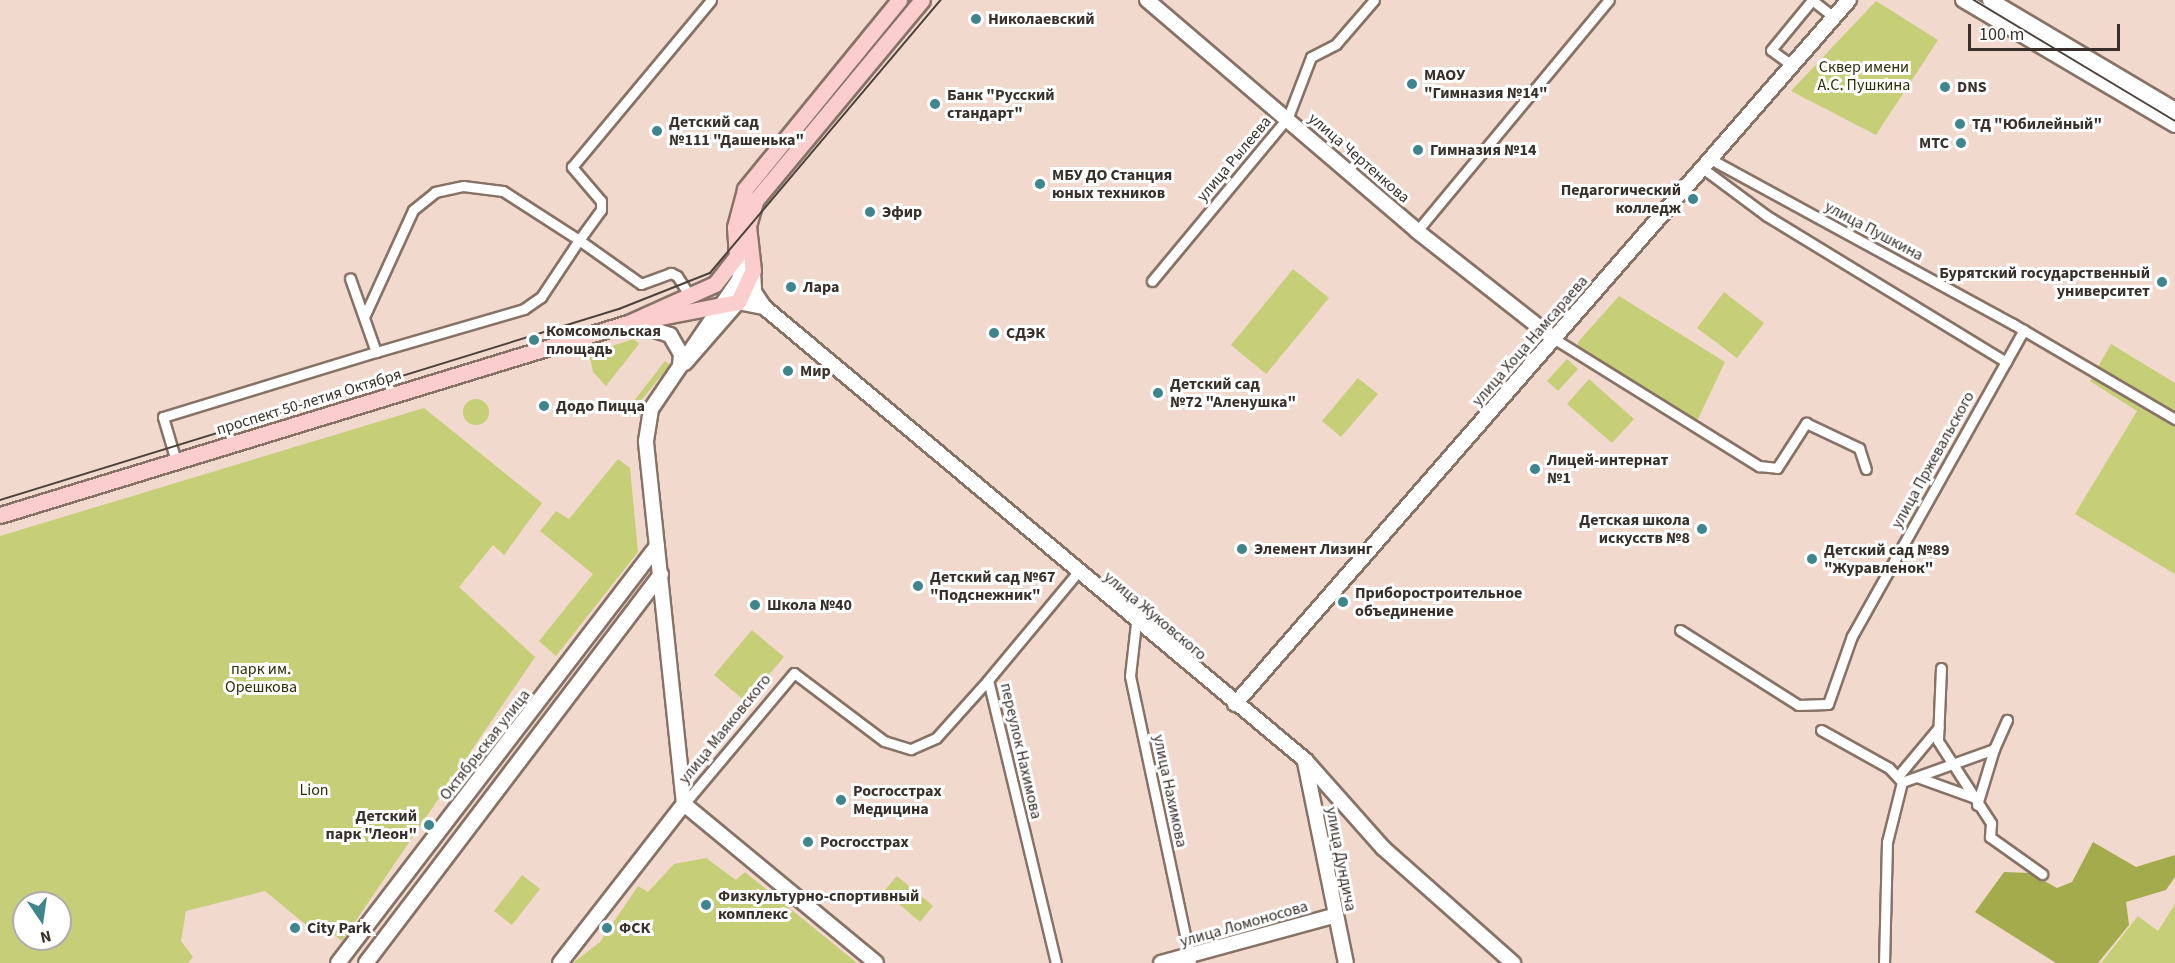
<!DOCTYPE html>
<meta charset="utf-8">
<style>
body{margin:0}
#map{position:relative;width:2175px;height:963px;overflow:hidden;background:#f1dacd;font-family:"Source Sans 3",sans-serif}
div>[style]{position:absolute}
.green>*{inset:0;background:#c6ce78}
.round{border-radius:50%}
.forest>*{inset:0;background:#a3ab4c}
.roads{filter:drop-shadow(2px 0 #877266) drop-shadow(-2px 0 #877266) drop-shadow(0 2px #877266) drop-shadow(0 -2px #877266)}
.street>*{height:9px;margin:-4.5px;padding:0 4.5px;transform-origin:4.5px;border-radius:4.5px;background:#fff}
.secondary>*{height:14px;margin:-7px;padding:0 7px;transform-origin:7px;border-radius:7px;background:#fff}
.primary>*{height:15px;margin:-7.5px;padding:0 7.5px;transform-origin:7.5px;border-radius:7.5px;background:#fbcecd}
.tram>*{height:1.5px;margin:-0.75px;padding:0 0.75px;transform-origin:0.75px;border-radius:0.75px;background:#4c423c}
.dots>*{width:16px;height:16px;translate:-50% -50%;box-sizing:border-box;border:3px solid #fff;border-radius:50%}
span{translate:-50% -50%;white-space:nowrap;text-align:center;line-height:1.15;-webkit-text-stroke:6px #fff;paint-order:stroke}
.poi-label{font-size:16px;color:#39302b;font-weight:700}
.left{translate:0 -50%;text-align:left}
.right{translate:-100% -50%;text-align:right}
.park-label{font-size:16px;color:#2c2f05}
.street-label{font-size:16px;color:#39302b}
.north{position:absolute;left:12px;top:891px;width:60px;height:60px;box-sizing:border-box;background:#fff;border:2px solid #b0acaa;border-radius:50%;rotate:167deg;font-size:16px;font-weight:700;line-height:24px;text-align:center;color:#39302b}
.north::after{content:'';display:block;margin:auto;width:21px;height:27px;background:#3e858e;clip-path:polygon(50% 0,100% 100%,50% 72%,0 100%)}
.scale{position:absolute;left:1968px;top:24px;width:152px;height:27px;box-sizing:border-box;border:3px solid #39302b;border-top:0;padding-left:8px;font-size:18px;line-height:21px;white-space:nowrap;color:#39302b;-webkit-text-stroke:4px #fff;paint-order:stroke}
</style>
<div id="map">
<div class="green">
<i style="clip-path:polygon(1876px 1px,1938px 40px,1876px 135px,1791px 91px)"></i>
<i style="clip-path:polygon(1293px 269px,1329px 298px,1266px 374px,1231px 345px)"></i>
<i style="clip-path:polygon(1724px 292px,1764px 323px,1737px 358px,1697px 328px)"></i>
<i style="clip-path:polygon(1619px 296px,1725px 362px,1697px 421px,1579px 351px,1578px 342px)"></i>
<i style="clip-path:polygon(634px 339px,639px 344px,606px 386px,593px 372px,589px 353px)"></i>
<i style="clip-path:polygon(2111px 344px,2175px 383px,2175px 574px,2075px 514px,2137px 411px,2090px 381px)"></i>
<i style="clip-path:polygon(1567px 359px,1578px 369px,1558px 391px,1547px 381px)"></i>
<i style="clip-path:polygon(665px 361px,670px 365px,639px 403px,630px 406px)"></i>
<i style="clip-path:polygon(1358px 378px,1378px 394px,1341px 437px,1322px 421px)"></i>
<i style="clip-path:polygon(1589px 379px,1634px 419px,1612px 443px,1567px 404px)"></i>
<i class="round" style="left:463px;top:399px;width:26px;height:26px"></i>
<i style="clip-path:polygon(evenodd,424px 408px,542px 503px,504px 555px,493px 545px,459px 587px,535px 657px,342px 941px,323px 926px,317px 934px,265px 891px,186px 911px,181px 941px,193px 957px,188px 963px,0 963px,0 536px,424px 408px,24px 903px,60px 903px,60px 939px,24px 939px,24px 903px)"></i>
<i style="clip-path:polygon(618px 459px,630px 468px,638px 552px,556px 656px,539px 641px,593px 574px,540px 531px,556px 511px,569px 519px)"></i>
<i style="clip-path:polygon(752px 630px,784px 657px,746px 702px,714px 675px)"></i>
<i style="clip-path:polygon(706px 858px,736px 880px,745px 872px,857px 963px,573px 963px,600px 942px,638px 886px,648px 892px,674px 864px)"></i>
<i style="clip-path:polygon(522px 875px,540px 889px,512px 925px,494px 911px)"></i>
<i style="clip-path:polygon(897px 876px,933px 906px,920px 922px,884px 891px)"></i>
<i style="clip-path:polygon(2175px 904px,2175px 963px,2101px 963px,2138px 916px,2158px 931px)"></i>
</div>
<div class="forest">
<i style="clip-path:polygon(2093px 842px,2136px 867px,2175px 855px,2175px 877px,2166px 890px,2126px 902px,2129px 925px,2098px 963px,2056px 963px,1975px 912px,2004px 872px,2030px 873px,2057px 888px,2072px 882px)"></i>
</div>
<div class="roads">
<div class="street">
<i style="left:1812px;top:0;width:28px;rotate:38deg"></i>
<i style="left:1793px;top:66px;width:27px;rotate:-144deg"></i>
<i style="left:1771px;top:50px;width:65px;rotate:-50.6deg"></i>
<i style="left:1714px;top:161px;width:341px;rotate:28.6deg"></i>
<i style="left:2013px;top:324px;width:188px;rotate:30.4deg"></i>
<i style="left:1705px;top:170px;width:77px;rotate:36.6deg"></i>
<i style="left:1767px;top:216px;width:280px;rotate:31.4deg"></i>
<i style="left:1417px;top:231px;width:300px;rotate:-50.3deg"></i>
<i style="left:1152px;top:281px;width:213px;rotate:-50.3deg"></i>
<i style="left:1288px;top:117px;width:64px;rotate:-69deg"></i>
<i style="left:1311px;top:57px;width:28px;rotate:-27deg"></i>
<i style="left:1336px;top:44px;width:58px;rotate:-49.2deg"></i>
<i style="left:690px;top:296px;width:24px;rotate:-123deg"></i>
<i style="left:677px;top:276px;width:7px;rotate:-153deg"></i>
<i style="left:671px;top:273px;width:32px;rotate:160deg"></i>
<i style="left:641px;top:284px;width:76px;rotate:-144.6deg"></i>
<i style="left:579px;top:240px;width:37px;rotate:-54deg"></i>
<i style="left:601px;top:210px;width:9px;rotate:-90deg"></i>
<i style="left:601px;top:201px;width:45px;rotate:-130.5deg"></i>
<i style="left:572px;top:167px;width:217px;rotate:-50.2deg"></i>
<i style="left:365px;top:315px;width:115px;rotate:-65.4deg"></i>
<i style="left:413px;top:210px;width:28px;rotate:-39deg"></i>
<i style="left:435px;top:192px;width:29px;rotate:-12deg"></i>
<i style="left:463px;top:186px;width:40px;rotate:7.1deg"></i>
<i style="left:503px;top:191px;width:90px;rotate:32.8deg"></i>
<i style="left:579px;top:240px;width:69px;rotate:123.7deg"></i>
<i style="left:541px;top:297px;width:21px;rotate:145deg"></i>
<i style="left:524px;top:309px;width:154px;rotate:163.8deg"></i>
<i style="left:1553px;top:338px;width:243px;rotate:31.9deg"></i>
<i style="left:1759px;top:466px;width:18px;rotate:6deg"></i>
<i style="left:1777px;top:468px;width:54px;rotate:-57.2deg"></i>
<i style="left:1806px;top:423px;width:59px;rotate:25.3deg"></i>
<i style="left:1859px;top:448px;width:22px;rotate:72deg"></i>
<i style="left:176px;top:461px;width:46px;rotate:-106.5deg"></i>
<i style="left:163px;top:417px;width:223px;rotate:-17deg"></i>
<i style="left:376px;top:352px;width:78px;rotate:-109.4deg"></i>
<i style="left:1136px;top:623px;width:53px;rotate:96.5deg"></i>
<i style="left:1130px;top:676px;width:293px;rotate:78deg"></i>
<i style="left:1680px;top:630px;width:140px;rotate:32.4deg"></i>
<i style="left:1798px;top:705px;width:30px;rotate:-2deg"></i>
<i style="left:1828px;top:704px;width:72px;rotate:-70.6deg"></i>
<i style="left:1852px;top:636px;width:351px;rotate:-60.7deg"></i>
<i style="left:1941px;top:668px;width:73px;rotate:92.4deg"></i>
<i style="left:1938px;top:741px;width:98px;rotate:57.1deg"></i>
<i style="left:1991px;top:823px;width:14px;rotate:94deg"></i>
<i style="left:1990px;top:837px;width:64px;rotate:35.4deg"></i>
<i style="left:1821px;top:730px;width:78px;rotate:29.2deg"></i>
<i style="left:1889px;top:768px;width:19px;rotate:47deg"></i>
<i style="left:1902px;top:782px;width:62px;rotate:104deg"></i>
<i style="left:1887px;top:842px;width:121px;rotate:91.4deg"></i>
<i style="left:1899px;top:775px;width:62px;rotate:-50.2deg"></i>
<i style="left:1917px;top:777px;width:59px;rotate:19.7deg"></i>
<i style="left:1902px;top:782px;width:98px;rotate:-19.7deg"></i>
<i style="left:1994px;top:749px;width:32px;rotate:-66deg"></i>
<i style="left:684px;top:804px;width:171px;rotate:-50deg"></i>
<i style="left:794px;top:673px;width:113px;rotate:37.1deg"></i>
<i style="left:884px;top:741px;width:28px;rotate:17deg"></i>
<i style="left:911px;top:749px;width:27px;rotate:-24deg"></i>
<i style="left:936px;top:738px;width:78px;rotate:-48.1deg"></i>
<i style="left:1977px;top:805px;width:59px;rotate:-73.1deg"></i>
<i style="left:1056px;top:963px;width:291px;rotate:-103.5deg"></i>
<i style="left:988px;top:680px;width:139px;rotate:-50.2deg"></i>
</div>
<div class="secondary">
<i style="left:1147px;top:0;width:355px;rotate:40.5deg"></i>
<i style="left:1417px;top:231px;width:173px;rotate:38.2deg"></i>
<i style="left:1963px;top:0;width:246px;rotate:30.5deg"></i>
<i style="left:1990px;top:0;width:215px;rotate:30.7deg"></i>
<i style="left:753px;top:270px;width:22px;rotate:87deg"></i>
<i style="left:754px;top:292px;width:18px;rotate:56deg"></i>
<i style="left:764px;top:307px;width:706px;rotate:39.94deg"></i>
<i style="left:1305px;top:760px;width:118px;rotate:48.4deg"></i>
<i style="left:1383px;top:848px;width:174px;rotate:41.5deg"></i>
<i style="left:636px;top:324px;width:36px;rotate:18deg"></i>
<i style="left:670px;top:335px;width:22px;rotate:60deg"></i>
<i style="left:681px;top:354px;width:12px;rotate:95deg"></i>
<i style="left:685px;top:363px;width:81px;rotate:-49deg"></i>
<i style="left:738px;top:302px;width:26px;rotate:11deg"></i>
<i style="left:1235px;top:704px;width:934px;rotate:-48.91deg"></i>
<i style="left:1305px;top:762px;width:205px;rotate:78.5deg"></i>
<i style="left:684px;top:804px;width:365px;rotate:-96deg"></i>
<i style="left:646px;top:441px;width:32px;rotate:-81deg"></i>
<i style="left:651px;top:409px;width:158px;rotate:-55.8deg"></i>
<i style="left:740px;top:278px;width:31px;rotate:-96deg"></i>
<i style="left:684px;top:804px;width:249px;rotate:39.6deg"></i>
<i style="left:338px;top:963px;width:525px;rotate:-52.58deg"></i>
<i style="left:366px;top:963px;width:488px;rotate:-52.8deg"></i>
<i style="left:560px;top:963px;width:202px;rotate:-52.1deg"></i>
<i style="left:1161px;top:963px;width:181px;rotate:-15.3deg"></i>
</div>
<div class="primary">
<i style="left:640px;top:321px;width:100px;rotate:-11deg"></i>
<i style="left:738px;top:302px;width:35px;rotate:-65deg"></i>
<i style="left:753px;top:270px;width:44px;rotate:-96.5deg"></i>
<i style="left:748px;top:226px;width:26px;rotate:-74deg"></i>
<i style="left:755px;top:201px;width:261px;rotate:-50.3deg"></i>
<i style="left:0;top:515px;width:657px;rotate:-17deg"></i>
<i style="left:628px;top:323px;width:95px;rotate:-24.1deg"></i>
<i style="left:715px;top:284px;width:36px;rotate:-52deg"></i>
<i style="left:737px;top:256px;width:29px;rotate:-94deg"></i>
<i style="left:735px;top:227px;width:39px;rotate:-75deg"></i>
<i style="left:745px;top:189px;width:244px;rotate:-50.8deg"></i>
</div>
</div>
<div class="tram">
<i style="left:1974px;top:0;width:235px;rotate:31deg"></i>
<i style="left:0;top:500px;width:648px;rotate:-17.15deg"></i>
<i style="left:619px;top:309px;width:98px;rotate:-21.6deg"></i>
<i style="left:710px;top:273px;width:358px;rotate:-49.8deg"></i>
</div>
<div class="dots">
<i style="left:976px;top:19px;background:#3e858e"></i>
<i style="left:1412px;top:84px;background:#3e858e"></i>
<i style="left:1945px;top:87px;background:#3e858e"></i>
<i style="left:935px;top:104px;background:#3e858e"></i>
<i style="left:1960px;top:124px;background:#3e858e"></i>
<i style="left:657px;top:131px;background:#3e858e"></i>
<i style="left:1961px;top:143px;background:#3e858e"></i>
<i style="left:1418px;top:150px;background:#3e858e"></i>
<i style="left:1040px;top:184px;background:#3e858e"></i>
<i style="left:1693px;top:199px;background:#3e858e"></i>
<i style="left:870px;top:212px;background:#3e858e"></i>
<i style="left:2162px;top:282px;background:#3e858e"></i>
<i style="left:791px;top:287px;background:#3e858e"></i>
<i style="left:994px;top:333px;background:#3e858e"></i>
<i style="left:534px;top:340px;background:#3e858e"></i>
<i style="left:788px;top:371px;background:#3e858e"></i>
<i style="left:1158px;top:393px;background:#3e858e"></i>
<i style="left:544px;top:406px;background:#3e858e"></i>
<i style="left:1535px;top:469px;background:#3e858e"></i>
<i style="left:1702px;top:529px;background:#3e858e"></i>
<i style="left:1242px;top:549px;background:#3e858e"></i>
<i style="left:1812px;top:559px;background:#3e858e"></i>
<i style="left:918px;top:586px;background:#3e858e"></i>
<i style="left:1343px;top:602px;background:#3e858e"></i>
<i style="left:755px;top:605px;background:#3e858e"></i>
<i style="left:841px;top:800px;background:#3e858e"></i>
<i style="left:429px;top:825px;background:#3e858e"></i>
<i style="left:808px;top:842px;background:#3e858e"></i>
<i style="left:706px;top:905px;background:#3e858e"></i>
<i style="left:295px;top:928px;background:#3e858e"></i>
<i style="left:607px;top:928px;background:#3e858e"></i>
</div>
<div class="poi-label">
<span class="left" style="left:988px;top:19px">Николаевский</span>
<span class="left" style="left:1424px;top:84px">МАОУ<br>"Гимназия №14"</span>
<span class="left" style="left:1957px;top:87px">DNS</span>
<span class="left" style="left:947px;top:104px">Банк "Русский<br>стандарт"</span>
<span class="left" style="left:669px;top:131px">Детский сад<br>№111 "Дашенька"</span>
<span class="left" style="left:1972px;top:124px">ТД "Юбилейный"</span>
<span class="right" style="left:1949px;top:143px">МТС</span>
<span class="left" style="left:1430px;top:150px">Гимназия №14</span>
<span class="left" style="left:1052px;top:184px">МБУ ДО Станция<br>юных техников</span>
<span class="right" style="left:1681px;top:199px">Педагогический<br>колледж</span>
<span class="left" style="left:882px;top:212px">Эфир</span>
<span class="right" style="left:2150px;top:282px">Бурятский государственный<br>университет</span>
<span class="left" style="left:803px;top:287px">Лара</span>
<span class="left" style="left:546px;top:340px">Комсомольская<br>площадь</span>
<span class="left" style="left:1006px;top:333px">СДЭК</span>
<span class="left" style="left:800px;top:371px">Мир</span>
<span class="left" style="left:1170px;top:393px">Детский сад<br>№72 "Аленушка"</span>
<span class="left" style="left:556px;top:406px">Додо Пицца</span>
<span class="left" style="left:1547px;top:469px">Лицей-интернат<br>№1</span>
<span class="right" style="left:1690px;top:529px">Детская школа<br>искусств №8</span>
<span class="left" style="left:1254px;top:549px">Элемент Лизинг</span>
<span class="left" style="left:1824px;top:559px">Детский сад №89<br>"Журавленок"</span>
<span class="left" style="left:930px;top:586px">Детский сад №67<br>"Подснежник"</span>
<span class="left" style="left:1355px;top:602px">Приборостроительное<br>объединение</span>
<span class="left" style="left:767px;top:605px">Школа №40</span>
<span class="left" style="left:853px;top:800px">Росгосстрах<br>Медицина</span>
<span class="right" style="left:417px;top:825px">Детский<br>парк "Леон"</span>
<span class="left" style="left:820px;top:842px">Росгосстрах</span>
<span class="left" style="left:718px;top:905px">Физкультурно-спортивный<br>комплекс</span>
<span class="left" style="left:307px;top:928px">City Park</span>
<span class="left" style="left:619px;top:928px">ФСК</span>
</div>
<div class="park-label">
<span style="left:1864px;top:76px">Сквер имени<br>А.С. Пушкина</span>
<span style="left:261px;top:678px">парк им.<br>Орешкова</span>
<span style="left:314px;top:790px">Lion</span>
</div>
<div class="street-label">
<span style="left:1359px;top:158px;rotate:41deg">улица Чертенкова</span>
<span style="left:1234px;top:159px;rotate:-50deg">улица Рылеева</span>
<span style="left:1874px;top:231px;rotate:28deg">улица Пушкина</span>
<span style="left:1530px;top:341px;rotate:-49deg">улица Хоца Намсараева</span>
<span style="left:309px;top:402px;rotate:-17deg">проспект 50-летия Октября</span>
<span style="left:1933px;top:460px;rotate:-61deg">улица Пржевальского</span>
<span style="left:1155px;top:616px;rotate:40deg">улица Жуковского</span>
<span style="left:725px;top:729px;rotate:-51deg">улица Маяковского</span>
<span style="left:485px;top:745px;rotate:-52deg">Октябрьская улица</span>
<span style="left:1021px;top:751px;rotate:77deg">переулок Нахимова</span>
<span style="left:1170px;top:791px;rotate:78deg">улица Нахимова</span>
<span style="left:1341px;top:859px;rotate:79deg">улица Дундича</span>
<span style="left:1244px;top:924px;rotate:-16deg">улица Ломоносова</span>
</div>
<div class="north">N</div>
<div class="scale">100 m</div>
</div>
